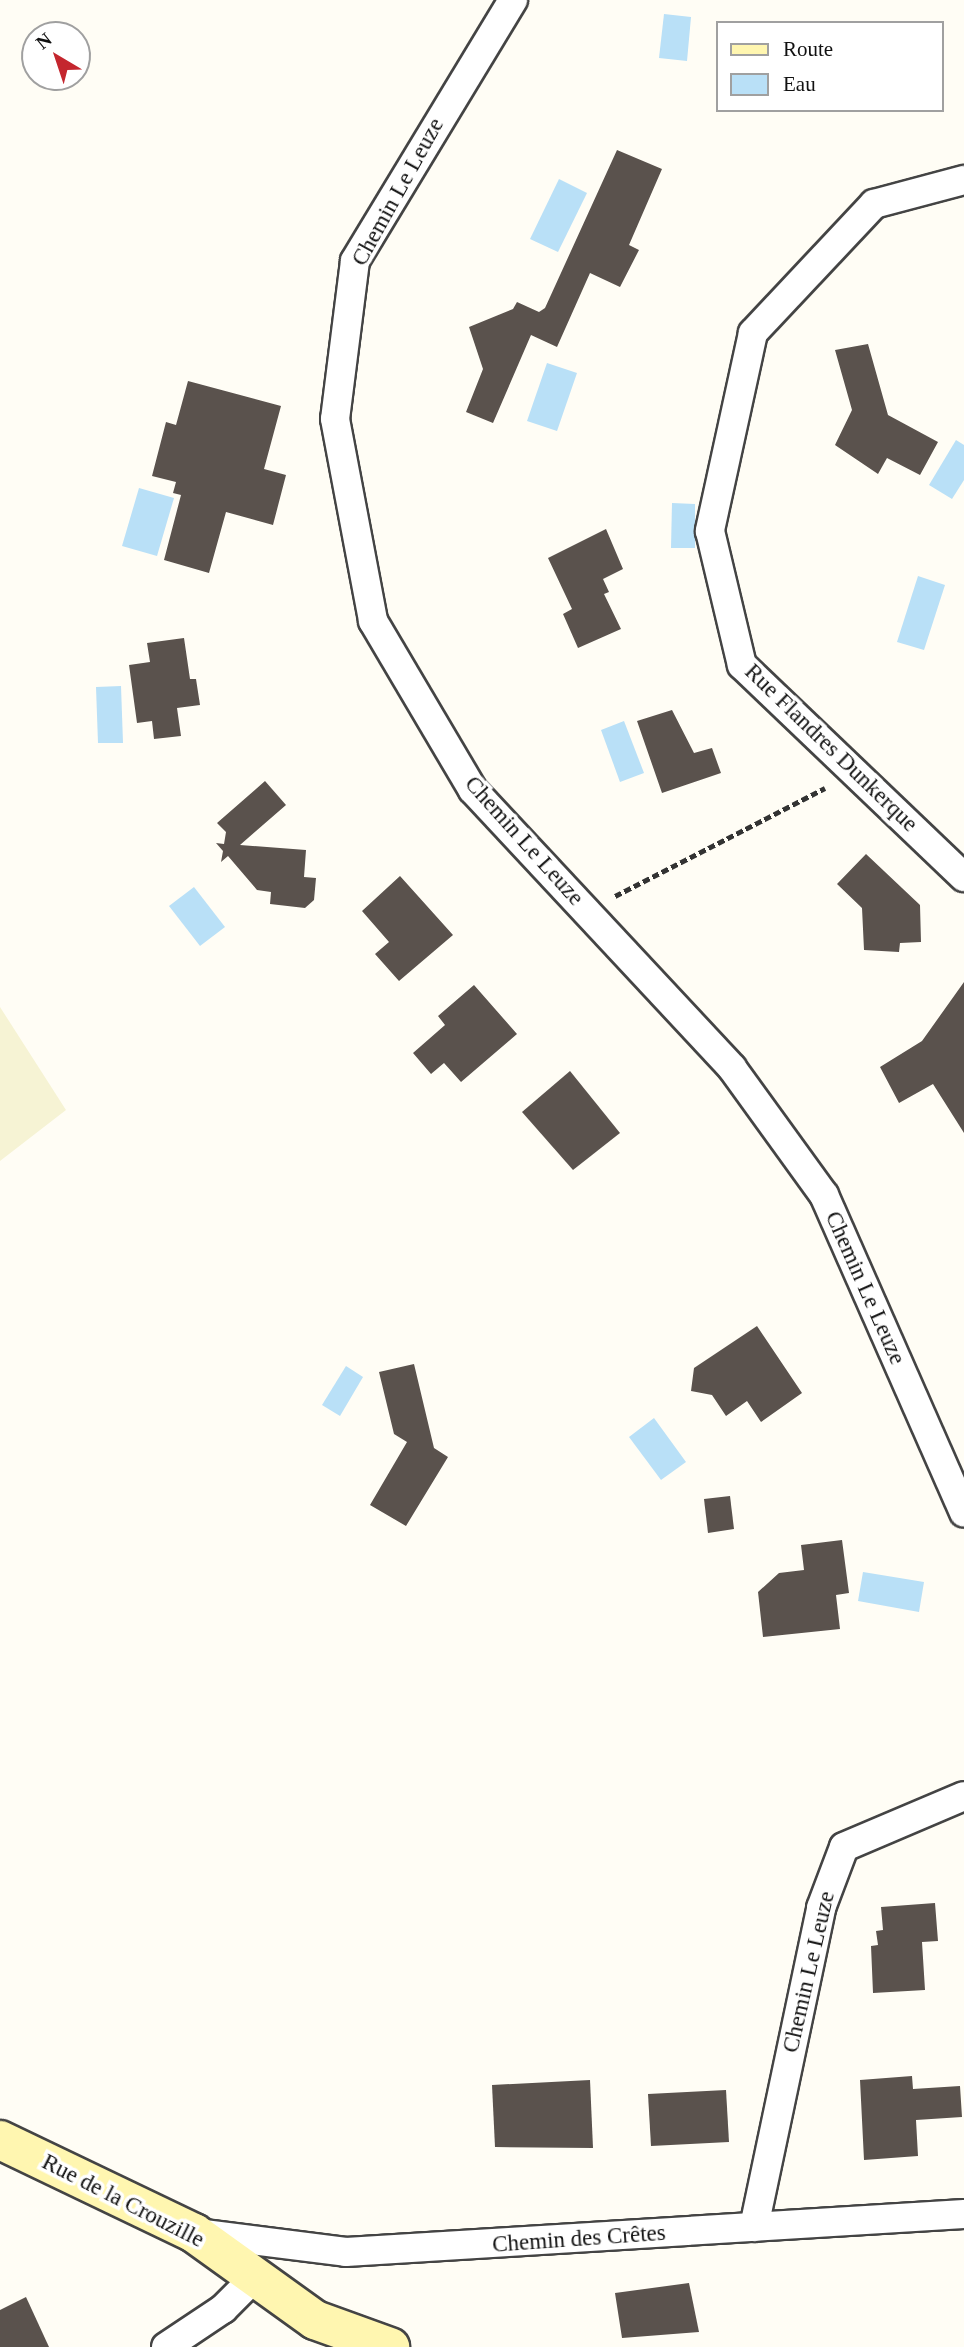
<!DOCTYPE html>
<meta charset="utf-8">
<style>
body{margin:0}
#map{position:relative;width:964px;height:2347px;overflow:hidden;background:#fffdf5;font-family:Georgia,serif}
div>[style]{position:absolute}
.farmland>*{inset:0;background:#f6f3d4}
.water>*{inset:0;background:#b9e0f7}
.building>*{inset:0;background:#5a524d}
.path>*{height:4.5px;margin-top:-2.25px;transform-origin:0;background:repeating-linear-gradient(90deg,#333 0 7px,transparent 0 10.5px)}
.roads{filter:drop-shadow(2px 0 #444) drop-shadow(-2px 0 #444) drop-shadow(0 2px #444) drop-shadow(0 -2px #444)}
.street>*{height:28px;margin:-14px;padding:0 14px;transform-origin:14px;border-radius:14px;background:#fff}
.secondary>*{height:38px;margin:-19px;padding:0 19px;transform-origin:19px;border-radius:19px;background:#fff6b0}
span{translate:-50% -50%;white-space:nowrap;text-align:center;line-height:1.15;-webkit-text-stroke:7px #fff;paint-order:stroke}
.street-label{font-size:23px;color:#111}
.legend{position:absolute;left:716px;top:21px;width:228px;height:91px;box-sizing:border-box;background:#fff;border:2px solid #a0a0a0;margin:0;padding:9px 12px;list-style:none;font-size:21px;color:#111}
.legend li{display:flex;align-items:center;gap:14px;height:35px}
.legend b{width:35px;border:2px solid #a0a0a0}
.north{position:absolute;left:21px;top:21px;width:70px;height:70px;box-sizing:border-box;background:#fff;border:2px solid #a0a0a0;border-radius:50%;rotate:321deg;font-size:19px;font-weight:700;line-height:28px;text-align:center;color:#111}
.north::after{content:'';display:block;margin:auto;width:24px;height:32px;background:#c4262e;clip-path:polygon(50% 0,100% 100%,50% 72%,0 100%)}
</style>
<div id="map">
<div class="farmland">
<i style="clip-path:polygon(0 1007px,66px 1110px,0 1161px)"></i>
</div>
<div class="water">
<i style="clip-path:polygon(664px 14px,691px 17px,687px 61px,659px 58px)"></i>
<i style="clip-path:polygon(559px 179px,587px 193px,558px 252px,530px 239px)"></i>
<i style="clip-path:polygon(547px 363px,577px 373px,557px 431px,527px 421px)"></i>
<i style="clip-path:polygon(956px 440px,964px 445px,964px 480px,952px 499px,929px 485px)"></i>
<i style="clip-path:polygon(139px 488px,174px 498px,157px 556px,122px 546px)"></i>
<i style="clip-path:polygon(672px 503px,695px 504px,695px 548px,671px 548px)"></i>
<i style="clip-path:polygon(918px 576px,945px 585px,924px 650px,897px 642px)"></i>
<i style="clip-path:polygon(121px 686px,123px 743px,98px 743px,96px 687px)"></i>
<i style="clip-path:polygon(624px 721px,644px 773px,620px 782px,601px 730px)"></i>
<i style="clip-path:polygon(194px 887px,225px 927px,200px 946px,169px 906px)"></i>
<i style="clip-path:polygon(346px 1366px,363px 1377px,340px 1416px,322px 1405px)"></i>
<i style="clip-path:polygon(654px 1418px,686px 1462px,661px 1480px,629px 1437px)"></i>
<i style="clip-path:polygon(863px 1572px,924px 1582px,919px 1612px,858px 1601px)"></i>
</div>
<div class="building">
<i style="clip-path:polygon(617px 150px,662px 169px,629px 245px,639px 250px,620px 287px,590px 273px,557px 347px,531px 335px,493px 423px,466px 412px,483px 369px,469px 327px,513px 309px,517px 302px,539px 312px,545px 308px)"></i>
<i style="clip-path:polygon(868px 344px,888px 415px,938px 442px,920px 475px,887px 458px,878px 474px,835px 445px,852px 410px,835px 350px)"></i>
<i style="clip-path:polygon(188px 381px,281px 406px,264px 469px,286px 475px,273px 525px,226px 512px,209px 573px,164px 560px,181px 495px,173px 493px,176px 482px,152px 476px,166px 422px,176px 425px)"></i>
<i style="clip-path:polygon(606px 529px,623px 569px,603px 579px,609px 592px,604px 594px,621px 629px,578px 648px,563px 614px,572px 609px,548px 558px)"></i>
<i style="clip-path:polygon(184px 638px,190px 679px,196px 679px,200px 705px,177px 708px,181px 736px,154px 739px,152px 721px,137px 723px,129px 665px,150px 662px,147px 643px)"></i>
<i style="clip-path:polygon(672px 710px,694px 753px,712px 748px,721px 773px,662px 793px,637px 721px)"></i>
<i style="clip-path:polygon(265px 781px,286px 805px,240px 845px,306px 850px,304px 877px,316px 878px,314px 900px,305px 908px,270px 904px,271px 892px,257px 890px,228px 856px,221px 862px,223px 851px,216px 843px,224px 844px,226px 832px,217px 823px)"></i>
<i style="clip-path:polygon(866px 854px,920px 905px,921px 942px,900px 943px,899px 952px,864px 950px,862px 908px,837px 884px)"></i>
<i style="clip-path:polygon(400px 876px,453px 935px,399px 981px,375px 954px,389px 942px,362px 911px)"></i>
<i style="clip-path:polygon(964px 982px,964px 1133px,933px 1084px,899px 1103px,880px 1067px,922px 1041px)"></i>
<i style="clip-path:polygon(474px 985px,517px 1034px,461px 1082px,444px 1063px,431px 1074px,413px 1053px,445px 1025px,438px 1016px)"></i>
<i style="clip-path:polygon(570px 1071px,620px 1133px,573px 1170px,522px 1112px)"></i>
<i style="clip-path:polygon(757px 1326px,802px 1393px,761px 1422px,747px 1401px,726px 1416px,712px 1395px,691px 1391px,694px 1368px)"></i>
<i style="clip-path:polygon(414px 1364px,434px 1448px,448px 1457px,406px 1526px,370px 1505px,407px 1442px,394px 1434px,379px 1372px)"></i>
<i style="clip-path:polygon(730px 1496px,734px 1529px,708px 1533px,704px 1499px)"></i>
<i style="clip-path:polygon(842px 1540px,849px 1593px,836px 1595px,840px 1629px,763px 1637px,758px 1592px,779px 1573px,804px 1570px,801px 1545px)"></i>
<i style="clip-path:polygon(935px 1903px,938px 1941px,922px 1942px,925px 1990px,873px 1993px,871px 1946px,878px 1945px,876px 1931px,883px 1930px,881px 1907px)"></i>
<i style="clip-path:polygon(912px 2076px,913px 2089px,960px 2086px,962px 2117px,916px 2120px,918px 2156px,864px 2160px,860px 2080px)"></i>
<i style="clip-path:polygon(590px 2080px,593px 2148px,495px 2147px,492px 2085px)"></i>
<i style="clip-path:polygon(726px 2090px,729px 2142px,651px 2146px,648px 2094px)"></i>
<i style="clip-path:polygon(689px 2283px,699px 2332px,622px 2338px,615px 2293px)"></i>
<i style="clip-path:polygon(26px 2297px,49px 2347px,0 2347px,0 2310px)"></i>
</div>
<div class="path">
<i style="left:615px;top:896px;width:236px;rotate:-27.2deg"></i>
</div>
<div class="roads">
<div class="street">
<i style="left:513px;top:0;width:305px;rotate:121.2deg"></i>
<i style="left:355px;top:261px;width:159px;rotate:97.2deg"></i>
<i style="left:335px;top:419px;width:206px;rotate:79.3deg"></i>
<i style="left:373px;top:621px;width:196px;rotate:59.4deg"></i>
<i style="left:473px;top:790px;width:380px;rotate:47deg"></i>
<i style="left:732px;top:1068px;width:157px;rotate:54.1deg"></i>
<i style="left:824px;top:1195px;width:347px;rotate:66.2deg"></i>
<i style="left:964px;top:180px;width:93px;rotate:165.1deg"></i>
<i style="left:874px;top:204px;width:177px;rotate:133.2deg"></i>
<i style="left:753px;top:333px;width:203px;rotate:102.3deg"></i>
<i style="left:710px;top:531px;width:138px;rotate:76.6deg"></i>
<i style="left:742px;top:665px;width:307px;rotate:43.7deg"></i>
<i style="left:754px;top:2227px;width:326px;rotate:-78.1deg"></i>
<i style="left:821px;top:1908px;width:65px;rotate:-69.3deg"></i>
<i style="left:844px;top:1847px;width:130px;rotate:-23deg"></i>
<i style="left:196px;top:2233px;width:151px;rotate:7.2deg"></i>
<i style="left:346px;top:2252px;width:619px;rotate:-3.52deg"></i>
<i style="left:166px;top:2347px;width:69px;rotate:-33.7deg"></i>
<i style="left:223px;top:2309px;width:45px;rotate:-45deg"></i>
</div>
<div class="secondary">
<i style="left:0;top:2140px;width:215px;rotate:25.6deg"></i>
<i style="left:194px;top:2233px;width:149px;rotate:35.7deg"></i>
<i style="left:315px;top:2320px;width:80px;rotate:19.8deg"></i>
</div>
</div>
<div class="street-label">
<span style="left:398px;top:192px;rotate:-61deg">Chemin Le Leuze</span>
<span style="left:831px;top:748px;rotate:44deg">Rue Flandres Dunkerque</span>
<span style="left:524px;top:841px;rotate:48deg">Chemin Le Leuze</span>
<span style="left:865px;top:1288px;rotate:66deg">Chemin Le Leuze</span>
<span style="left:809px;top:1972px;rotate:-77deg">Chemin Le Leuze</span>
<span style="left:123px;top:2201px;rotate:27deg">Rue de la Crouzille</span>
<span style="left:579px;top:2239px;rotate:-4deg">Chemin des Crêtes</span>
</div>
<ul class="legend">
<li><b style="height:9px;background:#fff6b0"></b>Route</li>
<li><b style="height:19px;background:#b9e0f7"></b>Eau</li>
</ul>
<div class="north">N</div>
</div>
